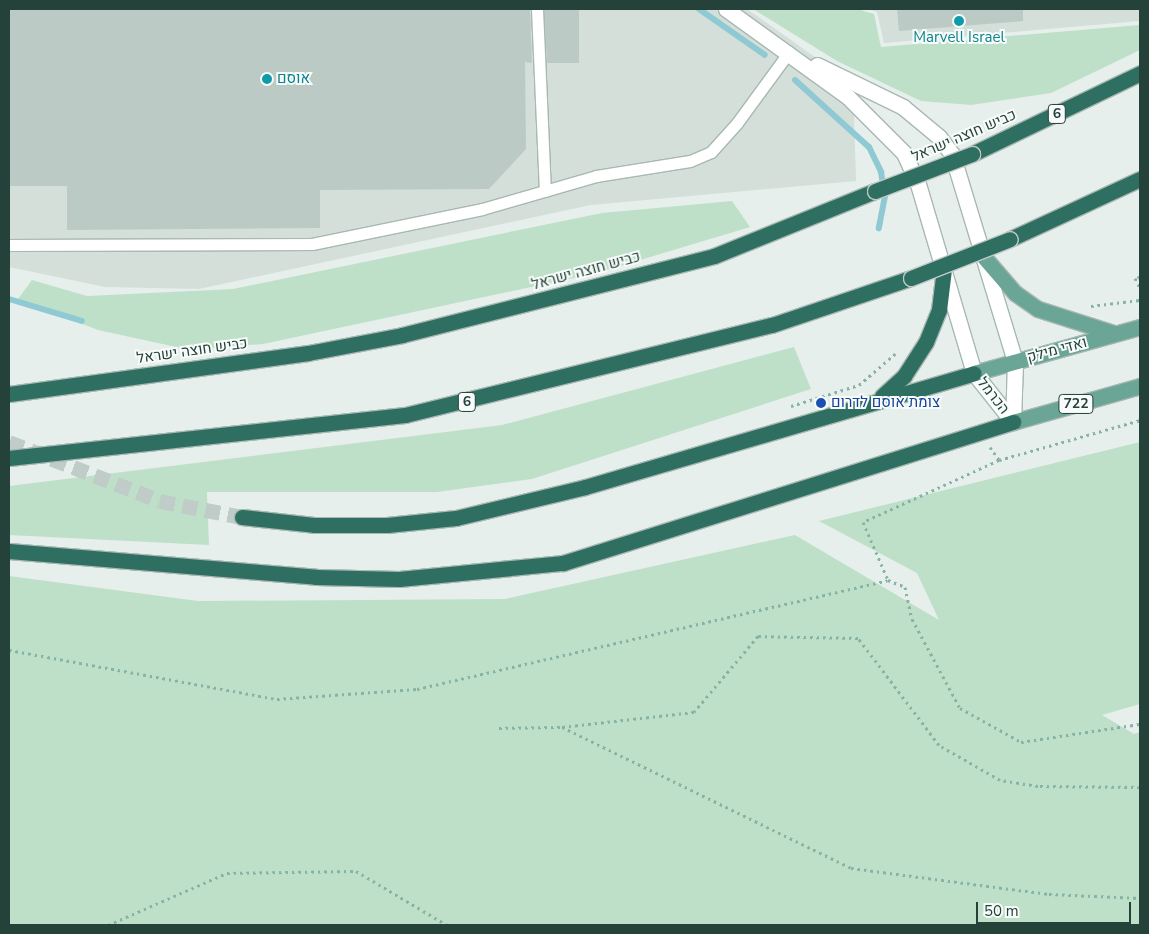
<!DOCTYPE html>
<meta charset="utf-8">
<style>
body{margin:0}
#map{position:relative;width:1149px;height:934px;overflow:hidden;background:#e6efeb;font-family:"Nunito Sans",Heebo,sans-serif}
div>[style]{position:absolute}
.built>*{inset:0;background:#d4dfda}
.green>*{inset:0;background:#bfe0c8}
.stream>*{height:6px;margin:-3px;padding:0 3px;transform-origin:3px;border-radius:3px;background:#8ec9d4}
.building>*{inset:0;background:#bbcac4}
.highway-tunnel>*{height:15px;margin-top:-7.5px;transform-origin:0;background:repeating-linear-gradient(90deg,#bfccc8 0 15px,transparent 0 23px)}
.path>*{height:3px;margin-top:-1.5px;transform-origin:0;background:repeating-linear-gradient(90deg,#86b3a5 0 2.5px,transparent 0 6.5px)}
.roads{filter:drop-shadow(1px 0 #a8b8b2) drop-shadow(-1px 0 #a8b8b2) drop-shadow(0 1px #a8b8b2) drop-shadow(0 -1px #a8b8b2)}
.lane>*{height:11px;margin:-5.5px;padding:0 5.5px;transform-origin:5.5px;border-radius:5.5px;background:#fff}
.street>*{height:15px;margin:-7.5px;padding:0 7.5px;transform-origin:7.5px;border-radius:7.5px;background:#fff}
.primary>*{height:15px;margin:-7.5px;padding:0 7.5px;transform-origin:7.5px;border-radius:7.5px;background:#6aa596}
.highway>*{height:15px;margin:-7.5px;padding:0 7.5px;transform-origin:7.5px;border-radius:7.5px;background:#2f6f62}
.bridges{filter:drop-shadow(1px 0 #c2cac8) drop-shadow(-1px 0 #c2cac8) drop-shadow(0 1px #c2cac8) drop-shadow(0 -1px #c2cac8)}
.highway-bridge>*{height:15px;margin:-7.5px;padding:0 7.5px;transform-origin:7.5px;border-radius:7.5px;background:#2f6f62}
.dots>*{width:14px;height:14px;translate:-50% -50%;box-sizing:border-box;border:2px solid #f7fbf9;border-radius:50%}
span{translate:-50% -50%;white-space:nowrap;text-align:center;line-height:1.15;-webkit-text-stroke:4px #f7fbf9;paint-order:stroke}
.shield-label span{padding:1px 4px;background:#f7fbf9;border:1px solid;border-radius:4px;-webkit-text-stroke-width:0}
.shield-label{font-size:14px;color:#24423a;font-weight:700}
.culture-label{font-size:15px;color:#0d838f}
.left{translate:0 -50%;text-align:left}
.street-label{font-size:15px;color:#24423a}
.transit-label{font-size:15px;color:#164399}
.frame{position:absolute;inset:0;border:10px solid #24423a;pointer-events:none}
.scale{position:absolute;left:976px;top:902px;width:155px;height:22px;box-sizing:border-box;border:2px solid #24423a;border-top:0;padding-left:6px;font-size:15px;line-height:18px;white-space:nowrap;color:#24423a;-webkit-text-stroke:4px #f7fbf9;paint-order:stroke}
</style>
<div id="map">
<div class="built">
<i style="clip-path:polygon(9px 9px,747px 9px,853px 84px,856px 181px,591px 205px,199px 289px,105px 287px,9px 267px)"></i>
<i style="clip-path:polygon(869px 9px,1140px 9px,1140px 21px,884px 43px,877px 12px)"></i>
</div>
<div class="green">
<i style="clip-path:polygon(753px 9px,857px 9px,874px 14px,881px 47px,1140px 25px,1140px 50px,1051px 93px,971px 105px,921px 101px,837px 61px)"></i>
<i style="clip-path:polygon(732px 201px,750px 227px,597px 273px,263px 344px,190px 350px,98px 330px,18px 299px,32px 280px,87px 296px,233px 289px,602px 213px)"></i>
<i style="clip-path:polygon(794px 347px,811px 389px,532px 479px,437px 492px,207px 492px,209px 545px,9px 535px,9px 486px,502px 425px)"></i>
<i style="clip-path:polygon(1140px 442px,1140px 704px,1102px 715px,1134px 734px,1140px 732px,1140px 925px,9px 925px,9px 576px,198px 601px,505px 599px,795px 535px,939px 620px,917px 573px,819px 521px)"></i>
</div>
<div class="stream">
<i style="left:699px;top:9px;width:80px;rotate:34.9deg"></i>
<i style="left:795px;top:80px;width:100px;rotate:42.2deg"></i>
<i style="left:869px;top:147px;width:28px;rotate:64deg"></i>
<i style="left:881px;top:172px;width:24px;rotate:81deg"></i>
<i style="left:885px;top:196px;width:33px;rotate:101deg"></i>
<i style="left:9px;top:299px;width:76px;rotate:16.8deg"></i>
</div>
<div class="building">
<i style="clip-path:polygon(9px 9px,530px 9px,532px 63px,525px 62px,526px 149px,489px 189px,320px 190px,320px 228px,67px 230px,67px 186px,9px 186px)"></i>
<i style="clip-path:polygon(544px 9px,579px 9px,579px 63px,547px 63px)"></i>
<i style="clip-path:polygon(897px 9px,1023px 9px,1023px 21px,899px 31px)"></i>
</div>
<div class="highway-tunnel">
<i style="left:9px;top:442px;width:162px;rotate:21.3deg"></i>
<i style="left:160px;top:501px;width:84px;rotate:11deg"></i>
</div>
<div class="path">
<i style="left:1140px;top:277px;width:5px;rotate:169deg"></i>
<i style="left:1135px;top:278px;width:11px;rotate:63deg"></i>
<i style="left:1091px;top:306px;width:49px;rotate:-7deg"></i>
<i style="left:791px;top:406px;width:71px;rotate:-17.2deg"></i>
<i style="left:859px;top:385px;width:48px;rotate:-40.7deg"></i>
<i style="left:990px;top:447px;width:16px;rotate:55deg"></i>
<i style="left:999px;top:460px;width:147px;rotate:-15.8deg"></i>
<i style="left:999px;top:460px;width:149px;rotate:155.5deg"></i>
<i style="left:863px;top:522px;width:63px;rotate:66.7deg"></i>
<i style="left:888px;top:580px;width:18px;rotate:22deg"></i>
<i style="left:905px;top:587px;width:33px;rotate:78deg"></i>
<i style="left:912px;top:619px;width:101px;rotate:61.7deg"></i>
<i style="left:960px;top:708px;width:70px;rotate:29.1deg"></i>
<i style="left:1021px;top:742px;width:120px;rotate:-8.6deg"></i>
<i style="left:9px;top:650px;width:272px;rotate:10.4deg"></i>
<i style="left:277px;top:699px;width:140px;rotate:-4.1deg"></i>
<i style="left:417px;top:689px;width:483px;rotate:-13deg"></i>
<i style="left:499px;top:728px;width:63px;rotate:-0.9deg"></i>
<i style="left:1140px;top:787px;width:102px;rotate:-179.4deg"></i>
<i style="left:1038px;top:786px;width:38px;rotate:-171deg"></i>
<i style="left:1000px;top:780px;width:70px;rotate:-150.2deg"></i>
<i style="left:939px;top:745px;width:134px;rotate:-127.1deg"></i>
<i style="left:858px;top:638px;width:100px;rotate:-178.9deg"></i>
<i style="left:758px;top:636px;width:99px;rotate:130.1deg"></i>
<i style="left:694px;top:712px;width:133px;rotate:173.5deg"></i>
<i style="left:562px;top:727px;width:322px;rotate:26deg"></i>
<i style="left:851px;top:868px;width:200px;rotate:7.5deg"></i>
<i style="left:1049px;top:894px;width:91px;rotate:2.5deg"></i>
<i style="left:108px;top:925px;width:130px;rotate:-23.6deg"></i>
<i style="left:227px;top:873px;width:129px;rotate:-0.9deg"></i>
<i style="left:356px;top:871px;width:106px;rotate:30.7deg"></i>
</div>
<div class="roads">
<div class="lane">
<i style="left:537px;top:9px;width:182px;rotate:87.5deg"></i>
<i style="left:9px;top:245px;width:303px;rotate:-0.2deg"></i>
<i style="left:312px;top:244px;width:174px;rotate:-11.6deg"></i>
<i style="left:482px;top:209px;width:119px;rotate:-16.1deg"></i>
<i style="left:596px;top:176px;width:95px;rotate:-9.1deg"></i>
<i style="left:690px;top:161px;width:23px;rotate:-23deg"></i>
<i style="left:711px;top:152px;width:39px;rotate:-48deg"></i>
<i style="left:737px;top:123px;width:88px;rotate:-53.8deg"></i>
</div>
<div class="street">
<i style="left:726px;top:9px;width:150px;rotate:35.8deg"></i>
<i style="left:848px;top:97px;width:79px;rotate:45deg"></i>
<i style="left:904px;top:153px;width:34px;rotate:66deg"></i>
<i style="left:918px;top:184px;width:197px;rotate:73.5deg"></i>
<i style="left:974px;top:373px;width:63px;rotate:51.5deg"></i>
<i style="left:817px;top:65px;width:96px;rotate:26deg"></i>
<i style="left:903px;top:107px;width:47px;rotate:39.8deg"></i>
<i style="left:939px;top:137px;width:21px;rotate:53deg"></i>
<i style="left:952px;top:154px;width:217px;rotate:73.1deg"></i>
<i style="left:1015px;top:362px;width:60px;rotate:91.9deg"></i>
</div>
<div class="primary">
<i style="left:983px;top:256px;width:49px;rotate:49.1deg"></i>
<i style="left:1015px;top:293px;width:28px;rotate:35deg"></i>
<i style="left:1038px;top:309px;width:79px;rotate:17.7deg"></i>
<i style="left:974px;top:373px;width:172px;rotate:-15.5deg"></i>
<i style="left:1013px;top:422px;width:132px;rotate:-15.8deg"></i>
</div>
<div class="highway">
<i style="left:972px;top:154px;width:187px;rotate:-25.7deg"></i>
<i style="left:1010px;top:239px;width:143px;rotate:-24.8deg"></i>
<i style="left:9px;top:394px;width:302px;rotate:-7.8deg"></i>
<i style="left:308px;top:353px;width:96px;rotate:-10.8deg"></i>
<i style="left:402px;top:335px;width:322px;rotate:-14.2deg"></i>
<i style="left:714px;top:256px;width:174px;rotate:-22deg"></i>
<i style="left:882px;top:396px;width:30px;rotate:-42deg"></i>
<i style="left:904px;top:376px;width:40px;rotate:-57.1deg"></i>
<i style="left:926px;top:342px;width:35px;rotate:-68deg"></i>
<i style="left:939px;top:310px;width:38px;rotate:-83deg"></i>
<i style="left:9px;top:458px;width:398px;rotate:-6.2deg"></i>
<i style="left:405px;top:415px;width:378px;rotate:-13.8deg"></i>
<i style="left:772px;top:325px;width:147px;rotate:-18.7deg"></i>
<i style="left:242px;top:517px;width:72px;rotate:6.3deg"></i>
<i style="left:314px;top:525px;width:73px"></i>
<i style="left:387px;top:525px;width:69px;rotate:-5.8deg"></i>
<i style="left:456px;top:518px;width:133px;rotate:-13.5deg"></i>
<i style="left:585px;top:487px;width:405px;rotate:-16.3deg"></i>
<i style="left:9px;top:551px;width:308px;rotate:4.8deg"></i>
<i style="left:316px;top:577px;width:83px;rotate:1.4deg"></i>
<i style="left:399px;top:579px;width:165px;rotate:-5.6deg"></i>
<i style="left:563px;top:563px;width:472px;rotate:-17.4deg"></i>
</div>
</div>
<div class="bridges">
<div class="highway-bridge">
<i style="left:875px;top:191px;width:104px;rotate:-20.9deg"></i>
<i style="left:911px;top:278px;width:106px;rotate:-21.5deg"></i>
</div>
</div>
<div class="dots">
<i style="left:959px;top:21px;background:#0f9aa8"></i>
<i style="left:267px;top:79px;background:#0f9aa8"></i>
<i style="left:821px;top:403px;background:#1a4fb4"></i>
</div>
<div class="shield-label">
<span style="left:1057px;top:114px">6</span>
<span style="left:467px;top:402px">6</span>
<span style="left:1076px;top:404px">722</span>
</div>
<div class="culture-label">
<span style="left:959px;top:38px">Marvell Israel</span>
<span class="left" style="left:277px;top:79px">אוסם</span>
</div>
<div class="street-label">
<span style="left:964px;top:136px;rotate:-23deg">כביש חוצה ישראל</span>
<span style="left:586px;top:271px;rotate:-15deg">כביש חוצה ישראל</span>
<span style="left:1057px;top:350px;rotate:-15deg">ואדי מילק</span>
<span style="left:192px;top:351px;rotate:-8deg">כביש חוצה ישראל</span>
<span style="left:993px;top:396px;rotate:52deg">הכרמל</span>
</div>
<div class="transit-label">
<span class="left" style="left:831px;top:403px">צומת אוסם לדרום</span>
</div>
<div class="frame"></div>
<div class="scale">50 m</div>
</div>
